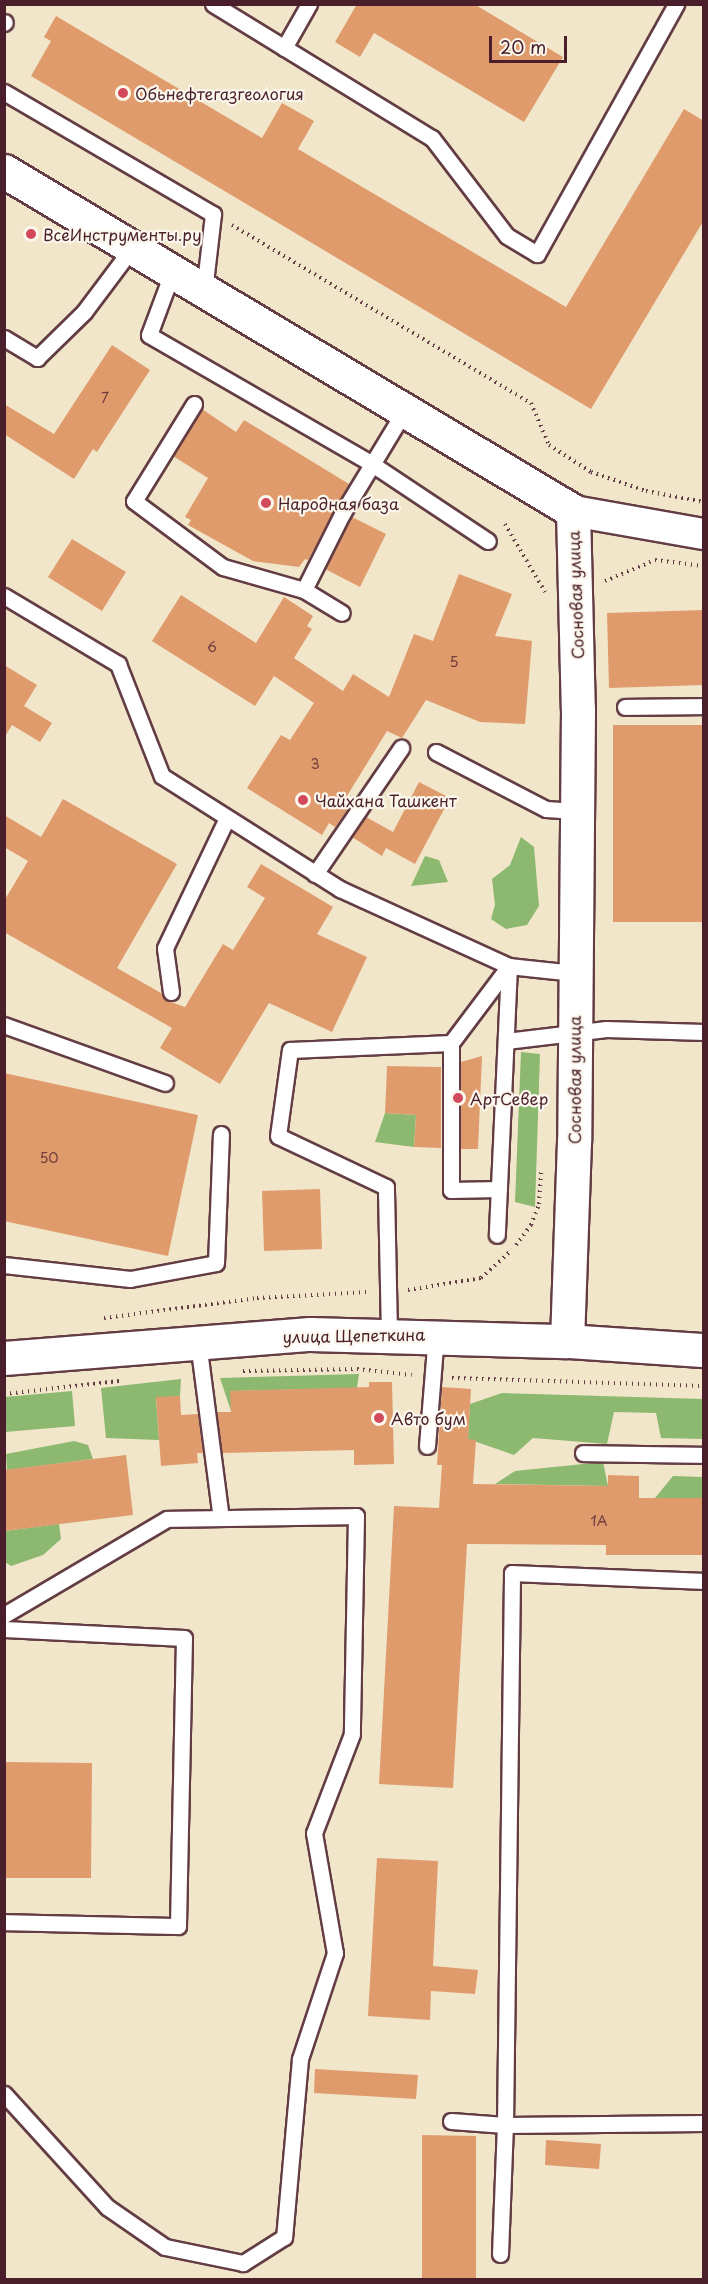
<!DOCTYPE html>
<meta charset="utf-8">
<style>
body{margin:0}
#map{position:relative;width:708px;height:2284px;overflow:hidden;background:#f1e6ca;font-family:"Playpen Sans",sans-serif}
div>[style]{position:absolute}
.forest>*{inset:0;background:#8cb86f}
.building>*{inset:0;background:#e09b6d}
.path>*{height:4px;margin-top:-2px;transform-origin:0;background:repeating-linear-gradient(90deg,#633d43 0 1.5px,transparent 0 6px)}
.roads{filter:drop-shadow(2px 0 #633d43) drop-shadow(-2px 0 #633d43) drop-shadow(0 2px #633d43) drop-shadow(0 -2px #633d43)}
.service>*{height:15px;margin:-7.5px;padding:0 7.5px;transform-origin:7.5px;border-radius:7.5px;background:#fff}
.minor>*{height:30px;margin:-15px;padding:0 15px;transform-origin:15px;border-radius:15px;background:#fff}
.secondary>*{height:33px;margin:-16.5px;padding:0 16.5px;transform-origin:16.5px;border-radius:16.5px;background:#fff}
.primary>*{height:33px;margin:-16.5px;padding:0 16.5px;transform-origin:16.5px;border-radius:16.5px;background:#fff}
.dots>*{width:16px;height:16px;translate:-50% -50%;box-sizing:border-box;border:3px solid #fbf7ec;border-radius:50%}
span{translate:-50% -50%;white-space:nowrap;text-align:center;line-height:1.15;-webkit-text-stroke:4.5px #fbf7ec;paint-order:stroke}
.number-label{font-size:14px;color:#703e3c}
.number-label span{-webkit-text-stroke-width:0}
.poi-label{font-size:16px;color:#4a1f2b}
.left{translate:0 -50%;text-align:left}
.street-label{font-size:16px;color:#4a1f2b}
.frame{position:absolute;inset:0;border:6px solid #4a1f2b;pointer-events:none}
.scale{position:absolute;left:489px;top:36px;width:78px;height:27px;box-sizing:border-box;border:3px solid #4a1f2b;border-top:0;padding-left:8px;font-size:18px;line-height:21px;white-space:nowrap;color:#4a1f2b;-webkit-text-stroke:4px #fbf7ec;paint-order:stroke}
</style>
<div id="map">
<div class="forest">
<i style="clip-path:polygon(521px 837px,534px 847px,539px 906px,527px 925px,506px 929px,491px 919px,495px 905px,492px 879px,510px 865px)"></i>
<i style="clip-path:polygon(425px 856px,439px 860px,448px 882px,411px 886px)"></i>
<i style="clip-path:polygon(521px 1052px,540px 1054px,535px 1207px,515px 1202px)"></i>
<i style="clip-path:polygon(385px 1113px,416px 1115px,414px 1147px,375px 1142px)"></i>
<i style="clip-path:polygon(359px 1374px,357px 1388px,231px 1391px,231px 1411px,220px 1378px)"></i>
<i style="clip-path:polygon(181px 1379px,180px 1396px,156px 1398px,159px 1440px,106px 1438px,101px 1388px)"></i>
<i style="clip-path:polygon(72px 1391px,75px 1426px,5px 1432px,5px 1397px)"></i>
<i style="clip-path:polygon(502px 1393px,703px 1399px,703px 1439px,661px 1438px,656px 1413px,614px 1412px,607px 1444px,533px 1438px,514px 1455px,468px 1439px,470px 1404px)"></i>
<i style="clip-path:polygon(74px 1441px,88px 1445px,93px 1459px,7px 1470px,6px 1454px)"></i>
<i style="clip-path:polygon(603px 1462px,608px 1486px,495px 1484px,515px 1471px)"></i>
<i style="clip-path:polygon(673px 1476px,703px 1477px,703px 1498px,655px 1498px)"></i>
<i style="clip-path:polygon(59px 1524px,61px 1539px,43px 1555px,11px 1566px,5px 1562px,4px 1531px)"></i>
</div>
<div class="building">
<i style="clip-path:polygon(357px 4px,474px 4px,563px 57px,524px 122px,374px 33px,360px 57px,335px 42px)"></i>
<i style="clip-path:polygon(56px 16px,262px 138px,282px 103px,314px 121px,298px 149px,566px 307px,684px 109px,704px 121px,704px 220px,591px 409px,31px 76px,51px 41px,44px 37px)"></i>
<i style="clip-path:polygon(112px 345px,150px 370px,97px 452px,93px 449px,74px 479px,4px 434px,4px 404px,54px 434px)"></i>
<i style="clip-path:polygon(202px 409px,236px 432px,244px 420px,349px 484px,308px 560px,305px 559px,299px 567px,253px 561px,188px 525px,191px 520px,185px 517px,208px 478px,173px 456px)"></i>
<i style="clip-path:polygon(352px 517px,386px 534px,360px 587px,325px 569px)"></i>
<i style="clip-path:polygon(72px 539px,126px 572px,102px 611px,48px 577px)"></i>
<i style="clip-path:polygon(459px 574px,512px 594px,495px 636px,532px 641px,525px 724px,480px 722px,426px 700px,402px 738px,387px 731px,342px 804px,349px 808px,335px 827px,329px 823px,322px 835px,247px 788px,281px 735px,290px 740px,314px 703px,274px 676px,255px 706px,152px 641px,181px 595px,256px 643px,284px 597px,313px 616px,307px 626px,312px 629px,294px 658px,343px 691px,353px 674px,389px 697px,414px 634px,433px 641px)"></i>
<i style="clip-path:polygon(704px 610px,704px 685px,609px 688px,607px 613px)"></i>
<i style="clip-path:polygon(4px 665px,37px 685px,24px 706px,52px 723px,40px 742px,12px 725px,4px 738px)"></i>
<i style="clip-path:polygon(613px 725px,704px 725px,704px 922px,613px 922px)"></i>
<i style="clip-path:polygon(419px 782px,450px 798px,415px 864px,386px 848px,382px 856px,352px 837px,366px 817px,393px 832px)"></i>
<i style="clip-path:polygon(63px 799px,177px 864px,117px 968px,161px 993px,168px 1001px,185px 1007px,223px 944px,233px 950px,265px 898px,247px 887px,261px 864px,333px 907px,317px 934px,367px 957px,332px 1032px,269px 1003px,220px 1084px,160px 1048px,172px 1028px,4px 932px,4px 901px,28px 861px,4px 847px,4px 815px,41px 837px)"></i>
<i style="clip-path:polygon(482px 1056px,478px 1149px,461px 1149px,461px 1062px)"></i>
<i style="clip-path:polygon(387px 1066px,441px 1067px,441px 1148px,414px 1147px,416px 1115px,385px 1113px)"></i>
<i style="clip-path:polygon(4px 1073px,198px 1115px,168px 1256px,4px 1221px)"></i>
<i style="clip-path:polygon(320px 1189px,322px 1249px,264px 1251px,262px 1191px)"></i>
<i style="clip-path:polygon(369px 1382px,392px 1382px,394px 1464px,354px 1465px,354px 1450px,222px 1453px,217px 1412px,231px 1412px,230px 1391px,369px 1387px)"></i>
<i style="clip-path:polygon(442px 1387px,471px 1389px,468px 1439px,476px 1440px,473px 1484px,608px 1486px,608px 1475px,639px 1476px,639px 1498px,704px 1498px,704px 1555px,606px 1555px,606px 1545px,467px 1544px,453px 1788px,379px 1784px,394px 1506px,439px 1508px,442px 1465px,437px 1465px)"></i>
<i style="clip-path:polygon(180px 1396px,181px 1415px,198px 1414px,203px 1453px,197px 1453px,198px 1463px,161px 1466px,156px 1397px)"></i>
<i style="clip-path:polygon(126px 1455px,133px 1515px,4px 1531px,4px 1470px)"></i>
<i style="clip-path:polygon(4px 1762px,92px 1763px,91px 1878px,4px 1878px)"></i>
<i style="clip-path:polygon(377px 1858px,438px 1861px,433px 1966px,478px 1970px,475px 1994px,431px 1991px,430px 2020px,368px 2016px)"></i>
<i style="clip-path:polygon(315px 2069px,418px 2075px,416px 2099px,314px 2093px)"></i>
<i style="clip-path:polygon(422px 2135px,476px 2136px,476px 2280px,422px 2280px)"></i>
<i style="clip-path:polygon(546px 2140px,601px 2144px,599px 2169px,545px 2165px)"></i>
</div>
<div class="path">
<i style="left:232px;top:225px;width:348px;rotate:30.8deg"></i>
<i style="left:531px;top:403px;width:46px;rotate:66.8deg"></i>
<i style="left:549px;top:445px;width:50px;rotate:32.7deg"></i>
<i style="left:591px;top:472px;width:58px;rotate:19.1deg"></i>
<i style="left:646px;top:491px;width:59px;rotate:10.7deg"></i>
<i style="left:505px;top:524px;width:79px;rotate:59.5deg"></i>
<i style="left:605px;top:581px;width:54px;rotate:-22.8deg"></i>
<i style="left:655px;top:560px;width:49px;rotate:7deg"></i>
<i style="left:516px;top:1245px;width:25px;rotate:-53deg"></i>
<i style="left:531px;top:1225px;width:22px;rotate:-69deg"></i>
<i style="left:539px;top:1204px;width:32px;rotate:-86deg"></i>
<i style="left:408px;top:1290px;width:74px;rotate:-9.3deg"></i>
<i style="left:481px;top:1278px;width:42px;rotate:-42.1deg"></i>
<i style="left:104px;top:1318px;width:154px;rotate:-7.4deg"></i>
<i style="left:257px;top:1298px;width:111px;rotate:-3.1deg"></i>
<i style="left:243px;top:1371px;width:114px;rotate:-1deg"></i>
<i style="left:357px;top:1369px;width:55px;rotate:6.2deg"></i>
<i style="left:452px;top:1378px;width:252px;rotate:1.8deg"></i>
<i style="left:4px;top:1394px;width:116px;rotate:-6.4deg"></i>
</div>
<div class="roads">
<div class="service">
<i style="left:213px;top:4px;width:257px;rotate:31.5deg"></i>
<i style="left:432px;top:138px;width:123px;rotate:52.6deg"></i>
<i style="left:507px;top:236px;width:35px;rotate:31deg"></i>
<i style="left:537px;top:254px;width:286px;rotate:-60.9deg"></i>
<i style="left:4px;top:23px;width:1px;rotate:-45deg"></i>
<i style="left:284px;top:48px;width:51px;rotate:-60.4deg"></i>
<i style="left:4px;top:92px;width:242px;rotate:30.3deg"></i>
<i style="left:213px;top:214px;width:79px;rotate:96.6deg"></i>
<i style="left:172px;top:273px;width:66px;rotate:110.4deg"></i>
<i style="left:149px;top:335px;width:258px;rotate:30deg"></i>
<i style="left:372px;top:464px;width:139px;rotate:33.6deg"></i>
<i style="left:4px;top:338px;width:39px;rotate:31deg"></i>
<i style="left:37px;top:358px;width:66px;rotate:-44.4deg"></i>
<i style="left:84px;top:312px;width:80px;rotate:-53.1deg"></i>
<i style="left:194px;top:404px;width:114px;rotate:121.7deg"></i>
<i style="left:134px;top:501px;width:111px;rotate:36.6deg"></i>
<i style="left:223px;top:567px;width:84px;rotate:15.9deg"></i>
<i style="left:304px;top:590px;width:44px;rotate:31.2deg"></i>
<i style="left:304px;top:590px;width:85px;rotate:-63.4deg"></i>
<i style="left:342px;top:514px;width:122px;rotate:-58.8deg"></i>
<i style="left:4px;top:596px;width:133px;rotate:30.8deg"></i>
<i style="left:118px;top:664px;width:120px;rotate:68.6deg"></i>
<i style="left:162px;top:776px;width:211px;rotate:32.4deg"></i>
<i style="left:340px;top:889px;width:186px;rotate:24.5deg"></i>
<i style="left:509px;top:966px;width:269px;rotate:92.6deg"></i>
<i style="left:625px;top:707px;width:79px;rotate:-0.7deg"></i>
<i style="left:436px;top:752px;width:124px;rotate:27.4deg"></i>
<i style="left:546px;top:809px;width:30px;rotate:4deg"></i>
<i style="left:315px;top:874px;width:153px;rotate:-55.7deg"></i>
<i style="left:171px;top:992px;width:44px;rotate:-97.8deg"></i>
<i style="left:165px;top:948px;width:144px;rotate:-64.5deg"></i>
<i style="left:4px;top:1025px;width:171px;rotate:19.8deg"></i>
<i style="left:506px;top:1041px;width:101px;rotate:-6.8deg"></i>
<i style="left:606px;top:1029px;width:98px;rotate:1.8deg"></i>
<i style="left:499px;top:1189px;width:48px;rotate:178.8deg"></i>
<i style="left:451px;top:1190px;width:147px;rotate:-90deg"></i>
<i style="left:451px;top:1043px;width:96px;rotate:-53deg"></i>
<i style="left:509px;top:966px;width:65px;rotate:6.1deg"></i>
<i style="left:4px;top:1265px;width:127px;rotate:6.3deg"></i>
<i style="left:130px;top:1279px;width:87px;rotate:-10.5deg"></i>
<i style="left:216px;top:1263px;width:129px;rotate:-87.8deg"></i>
<i style="left:389px;top:1334px;width:147px;rotate:-91.2deg"></i>
<i style="left:386px;top:1187px;width:119px;rotate:-154.7deg"></i>
<i style="left:278px;top:1136px;width:87px;rotate:-82.1deg"></i>
<i style="left:290px;top:1050px;width:161px;rotate:-2.5deg"></i>
<i style="left:198px;top:1342px;width:177px;rotate:82.6deg"></i>
<i style="left:427px;top:1446px;width:112px;rotate:-85.4deg"></i>
<i style="left:583px;top:1453px;width:121px;rotate:0.9deg"></i>
<i style="left:4px;top:1615px;width:189px;rotate:-30.5deg"></i>
<i style="left:167px;top:1519px;width:189px;rotate:-0.9deg"></i>
<i style="left:356px;top:1516px;width:218px;rotate:91.1deg"></i>
<i style="left:352px;top:1734px;width:106px;rotate:111deg"></i>
<i style="left:314px;top:1833px;width:122px;rotate:80.1deg"></i>
<i style="left:335px;top:1953px;width:112px;rotate:108.3deg"></i>
<i style="left:300px;top:2059px;width:179px;rotate:95.1deg"></i>
<i style="left:284px;top:2237px;width:49px;rotate:147.6deg"></i>
<i style="left:243px;top:2263px;width:80px;rotate:-168.4deg"></i>
<i style="left:165px;top:2247px;width:70px;rotate:-145.4deg"></i>
<i style="left:107px;top:2207px;width:153px;rotate:-132.3deg"></i>
<i style="left:4px;top:1629px;width:180px;rotate:2.9deg"></i>
<i style="left:184px;top:1638px;width:288px;rotate:91.2deg"></i>
<i style="left:178px;top:1926px;width:174px;rotate:-178.7deg"></i>
<i style="left:451px;top:2121px;width:54px;rotate:4.2deg"></i>
<i style="left:505px;top:2125px;width:199px;rotate:-0.6deg"></i>
<i style="left:500px;top:2254px;width:129px;rotate:-87.8deg"></i>
<i style="left:505px;top:2125px;width:552px;rotate:-89.27deg"></i>
<i style="left:512px;top:1573px;width:192px;rotate:2.4deg"></i>
</div>
<div class="minor">
<i style="left:573px;top:511px;width:133px;rotate:10deg"></i>
</div>
<div class="secondary">
<i style="left:4px;top:1358px;width:307px;rotate:-4.5deg"></i>
<i style="left:310px;top:1334px;width:257px;rotate:1.6deg"></i>
</div>
<div class="primary">
<i style="left:4px;top:171px;width:663px;rotate:30.86deg"></i>
<i style="left:573px;top:511px;width:198px;rotate:88.6deg"></i>
<i style="left:578px;top:709px;width:432px;rotate:90.5deg"></i>
<i style="left:574px;top:1141px;width:200px;rotate:92deg"></i>
<i style="left:567px;top:1341px;width:137px;rotate:3.8deg"></i>
</div>
</div>
<div class="dots">
<i style="left:123px;top:93px;background:#d1495b"></i>
<i style="left:31px;top:234px;background:#d1495b"></i>
<i style="left:266px;top:503px;background:#d1495b"></i>
<i style="left:303px;top:800px;background:#d1495b"></i>
<i style="left:458px;top:1098px;background:#d1495b"></i>
<i style="left:379px;top:1418px;background:#d1495b"></i>
</div>
<div class="number-label">
<span style="left:105px;top:398px">7</span>
<span style="left:212px;top:647px">6</span>
<span style="left:454px;top:662px">5</span>
<span style="left:315px;top:764px">3</span>
<span style="left:49px;top:1158px">50</span>
<span style="left:599px;top:1521px">1А</span>
</div>
<div class="poi-label">
<span class="left" style="left:135px;top:93px">Обьнефтегазгеология</span>
<span class="left" style="left:43px;top:234px">ВсеИнструменты.ру</span>
<span class="left" style="left:278px;top:503px">Народная база</span>
<span class="left" style="left:315px;top:800px">Чайхана Ташкент</span>
<span class="left" style="left:470px;top:1098px">АртСевер</span>
<span class="left" style="left:391px;top:1418px">Авто бум</span>
</div>
<div class="street-label">
<span style="left:575px;top:595px;rotate:-92deg">Сосновая улица</span>
<span style="left:574px;top:1080px;rotate:-90deg">Сосновая улица</span>
<span style="left:354px;top:1335px;rotate:-1deg">улица Щепеткина</span>
</div>
<div class="frame"></div>
<div class="scale">20 m</div>
</div>
